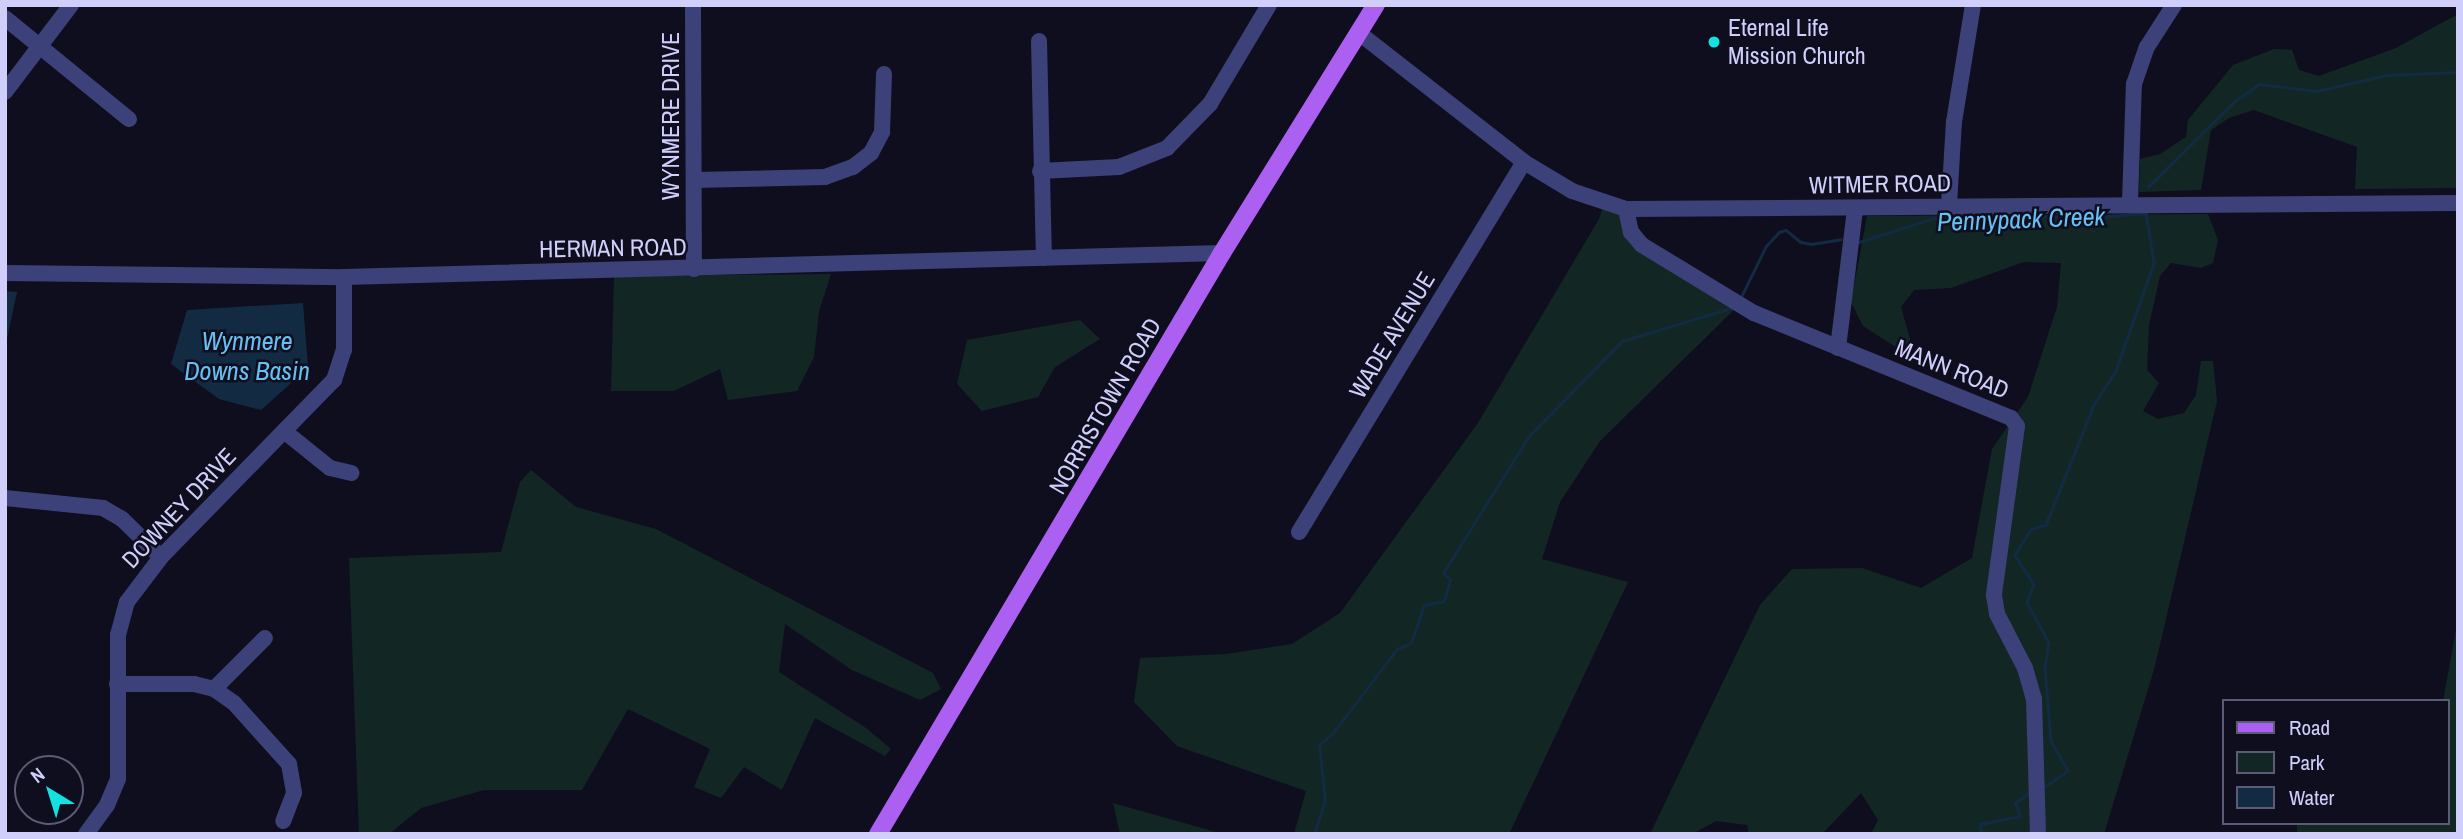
<!DOCTYPE html>
<style>
body{margin:0}
#map{position:relative;width:2463px;height:839px;overflow:hidden;background:#0f0e1e;font-family:"Archivo Narrow",sans-serif}
div>[style]{position:absolute}
.green>*{inset:0;background:#122724}
.water>*{inset:0;background:#122b43}
.stream>*{height:2.5px;margin:-1.25px;padding:0 1.25px;transform-origin:1.25px;border-radius:1.25px;background:#122b43}
.minor>*{height:16px;margin:-8px;padding:0 8px;transform-origin:8px;border-radius:8px;background:#3d4179}
.major>*{height:18px;margin:-9px;padding:0 9px;transform-origin:9px;border-radius:9px;background:#ac60f1}
.dots>*{width:19px;height:19px;translate:-50% -50%;box-sizing:border-box;border:4px solid #0f0e1e;border-radius:50%}
span{translate:-50% -50%;white-space:nowrap;text-align:center;line-height:1.15;-webkit-text-stroke:5px #0f0e1e;paint-order:stroke}
.poi-label{font-size:24px;color:#d0cffb}
.left{translate:0 -50%;text-align:left}
.street-label{font-size:24px;color:#d0cffb}
.water-label{font-size:26px;color:#66c0f2;font-style:italic}
.frame{position:absolute;inset:0;border:7px solid #d0cffb;pointer-events:none}
.legend{position:absolute;left:2222px;top:699px;width:228px;height:126px;box-sizing:border-box;background:#0f0e1e;border:2px solid #5c5b76;margin:0;padding:9px 12px;list-style:none;font-size:21px;color:#d0cffb}
.legend li{display:flex;align-items:center;gap:14px;height:35px}
.legend b{width:35px;border:2px solid #5c5b76}
.north{position:absolute;left:14px;top:755px;width:70px;height:70px;box-sizing:border-box;background:#0f0e1e;border:2px solid #5c5b76;border-radius:50%;rotate:322deg;font-size:19px;font-weight:700;line-height:28px;text-align:center;color:#d0cffb}
.north::after{content:'';display:block;margin:auto;width:24px;height:32px;background:#14e2e1;clip-path:polygon(50% 0,100% 100%,50% 72%,0 100%)}
</style>
<div id="map">
<div class="green">
<i style="clip-path:polygon(2458px 14px,2458px 188px,2355px 189px,2357px 147px,2254px 110px,2229px 118px,2211px 130px,2201px 190px,2139px 192px,2140px 159px,2160px 154px,2186px 137px,2188px 120px,2233px 65px,2274px 49px,2292px 50px,2299px 70px,2319px 76px,2396px 48px)"></i>
<i style="clip-path:polygon(1605px 201px,1626px 209px,1635px 231px,1741px 303px,1600px 441px,1560px 502px,1542px 559px,1628px 582px,1509px 834px,1294px 834px,1306px 791px,1177px 746px,1134px 702px,1140px 658px,1226px 654px,1292px 644px,1340px 613px,1478px 423px,1599px 219px)"></i>
<i style="clip-path:polygon(2208px 214px,2218px 240px,2213px 263px,2201px 268px,2171px 263px,2160px 276px,2149px 325px,2147px 370px,2159px 383px,2143px 411px,2158px 419px,2184px 413px,2196px 395px,2201px 361px,2213px 361px,2217px 401px,2155px 666px,2104px 834px,1871px 834px,1878px 820px,1861px 793px,1822px 834px,1749px 834px,1747px 825px,1716px 821px,1692px 834px,1650px 834px,1760px 605px,1792px 569px,1862px 568px,1921px 588px,1972px 558px,1992px 449px,2028px 397px,2057px 307px,2061px 263px,2024px 262px,1951px 288px,1914px 290px,1901px 307px,1916px 360px,1863px 326px,1851px 302px,1867px 216px)"></i>
<i style="clip-path:polygon(831px 274px,819px 311px,814px 357px,797px 391px,728px 400px,720px 369px,674px 391px,611px 391px,614px 276px)"></i>
<i style="clip-path:polygon(1080px 320px,1100px 339px,1055px 367px,1038px 397px,982px 411px,957px 384px,967px 340px)"></i>
<i style="clip-path:polygon(531px 470px,576px 507px,656px 529px,933px 673px,941px 689px,920px 700px,852px 670px,785px 624px,779px 672px,866px 728px,891px 749px,885px 756px,815px 718px,782px 790px,744px 767px,721px 798px,694px 787px,710px 749px,628px 709px,582px 790px,484px 790px,421px 808px,389px 834px,359px 834px,349px 558px,501px 552px,520px 482px)"></i>
<i style="clip-path:polygon(2458px 619px,2458px 834px,2297px 834px,2297px 823px,2447px 823px,2447px 701px,2443px 701px)"></i>
<i style="clip-path:polygon(1113px 803px,1223px 834px,1120px 834px)"></i>
</div>
<div class="water">
<i style="clip-path:polygon(5px 291px,17px 292px,5px 348px)"></i>
<i style="clip-path:polygon(303px 303px,308px 368px,261px 410px,219px 399px,171px 364px,187px 310px)"></i>
</div>
<div class="stream">
<i style="left:2148px;top:187px;width:122px;rotate:-44.7deg"></i>
<i style="left:2235px;top:101px;width:29px;rotate:-35deg"></i>
<i style="left:2259px;top:84px;width:58px;rotate:6.9deg"></i>
<i style="left:2317px;top:91px;width:72px;rotate:-12.9deg"></i>
<i style="left:2387px;top:75px;width:71px;rotate:-2.4deg"></i>
<i style="left:1856px;top:243px;width:92px;rotate:-17.7deg"></i>
<i style="left:1944px;top:215px;width:154px;rotate:0.7deg"></i>
<i style="left:2098px;top:217px;width:48px;rotate:-4.8deg"></i>
<i style="left:2146px;top:213px;width:51px;rotate:80.9deg"></i>
<i style="left:2154px;top:263px;width:114px;rotate:109.4deg"></i>
<i style="left:2116px;top:371px;width:40px;rotate:122.9deg"></i>
<i style="left:2094px;top:405px;width:129px;rotate:111.8deg"></i>
<i style="left:2046px;top:525px;width:16px;rotate:162deg"></i>
<i style="left:2031px;top:530px;width:30px;rotate:123deg"></i>
<i style="left:2015px;top:555px;width:35px;rotate:57deg"></i>
<i style="left:2034px;top:584px;width:19px;rotate:111deg"></i>
<i style="left:2027px;top:602px;width:47px;rotate:61.8deg"></i>
<i style="left:2049px;top:643px;width:24px;rotate:99deg"></i>
<i style="left:2045px;top:667px;width:74px;rotate:85.4deg"></i>
<i style="left:2051px;top:741px;width:34px;rotate:60deg"></i>
<i style="left:2068px;top:771px;width:28px;rotate:145deg"></i>
<i style="left:1740px;top:299px;width:59px;rotate:-63.9deg"></i>
<i style="left:1766px;top:246px;width:19px;rotate:-47deg"></i>
<i style="left:1779px;top:232px;width:7px;rotate:-16deg"></i>
<i style="left:1786px;top:230px;width:19px;rotate:39deg"></i>
<i style="left:1801px;top:242px;width:10px;rotate:11deg"></i>
<i style="left:1811px;top:244px;width:30px;rotate:-9deg"></i>
<i style="left:1314px;top:834px;width:35px;rotate:-72deg"></i>
<i style="left:1325px;top:801px;width:56px;rotate:-96.1deg"></i>
<i style="left:1319px;top:745px;width:18px;rotate:-41deg"></i>
<i style="left:1333px;top:733px;width:106px;rotate:-52.7deg"></i>
<i style="left:1397px;top:649px;width:15px;rotate:-23deg"></i>
<i style="left:1411px;top:643px;width:40px;rotate:-71.1deg"></i>
<i style="left:1424px;top:605px;width:20px;rotate:-11deg"></i>
<i style="left:1444px;top:601px;width:22px;rotate:-74deg"></i>
<i style="left:1450px;top:580px;width:10px;rotate:-135deg"></i>
<i style="left:1443px;top:573px;width:162px;rotate:-57.9deg"></i>
<i style="left:1529px;top:436px;width:133px;rotate:-45.6deg"></i>
<i style="left:1622px;top:341px;width:114px;rotate:-16.8deg"></i>
<i style="left:1981px;top:834px;width:10px;rotate:-96deg"></i>
<i style="left:1980px;top:824px;width:41px;rotate:-11.3deg"></i>
<i style="left:2020px;top:816px;width:14px;rotate:-111deg"></i>
<i style="left:2015px;top:803px;width:20px;rotate:-37deg"></i>
</div>
<div class="minor">
<i style="left:693px;top:5px;width:264px;rotate:89.8deg"></i>
<i style="left:5px;top:18px;width:160px;rotate:39.2deg"></i>
<i style="left:1359px;top:33px;width:209px;rotate:38deg"></i>
<i style="left:1524px;top:162px;width:56px;rotate:31.1deg"></i>
<i style="left:1572px;top:191px;width:57px;rotate:18.4deg"></i>
<i style="left:1626px;top:209px;width:832px;rotate:-0.41deg"></i>
<i style="left:1039px;top:41px;width:217px;rotate:88.7deg"></i>
<i style="left:5px;top:92px;width:109px;rotate:-52.8deg"></i>
<i style="left:1040px;top:171px;width:79px;rotate:-2.9deg"></i>
<i style="left:1119px;top:167px;width:52px;rotate:-21.6deg"></i>
<i style="left:1167px;top:148px;width:62px;rotate:-45.7deg"></i>
<i style="left:1210px;top:104px;width:115px;rotate:-59.2deg"></i>
<i style="left:694px;top:180px;width:131px;rotate:-1.3deg"></i>
<i style="left:825px;top:177px;width:30px;rotate:-20deg"></i>
<i style="left:853px;top:167px;width:23px;rotate:-38deg"></i>
<i style="left:871px;top:153px;width:24px;rotate:-62deg"></i>
<i style="left:882px;top:132px;width:58px;rotate:-88deg"></i>
<i style="left:2130px;top:202px;width:118px;rotate:-88.1deg"></i>
<i style="left:2134px;top:84px;width:39px;rotate:-71deg"></i>
<i style="left:2147px;top:47px;width:50px;rotate:-57.3deg"></i>
<i style="left:1949px;top:205px;width:83px;rotate:-86.6deg"></i>
<i style="left:1954px;top:122px;width:119px;rotate:-80.8deg"></i>
<i style="left:1626px;top:209px;width:24px;rotate:78deg"></i>
<i style="left:1631px;top:232px;width:17px;rotate:50deg"></i>
<i style="left:1642px;top:245px;width:131px;rotate:31.3deg"></i>
<i style="left:1754px;top:313px;width:278px;rotate:22.2deg"></i>
<i style="left:2011px;top:418px;width:10px;rotate:53deg"></i>
<i style="left:2017px;top:426px;width:171px;rotate:97.8deg"></i>
<i style="left:1994px;top:595px;width:19px;rotate:81deg"></i>
<i style="left:1997px;top:614px;width:61px;rotate:62.6deg"></i>
<i style="left:2025px;top:668px;width:32px;rotate:74deg"></i>
<i style="left:2034px;top:699px;width:135px;rotate:88.3deg"></i>
<i style="left:5px;top:273px;width:339px;rotate:0.7deg"></i>
<i style="left:344px;top:277px;width:878px;rotate:-1.57deg"></i>
<i style="left:1838px;top:348px;width:140px;rotate:-83deg"></i>
<i style="left:284px;top:431px;width:59px;rotate:38.8deg"></i>
<i style="left:330px;top:468px;width:22px;rotate:13deg"></i>
<i style="left:5px;top:498px;width:99px;rotate:5.8deg"></i>
<i style="left:103px;top:508px;width:22px;rotate:30deg"></i>
<i style="left:122px;top:519px;width:54px;rotate:44.3deg"></i>
<i style="left:1299px;top:532px;width:433px;rotate:-58.7deg"></i>
<i style="left:117px;top:684px;width:77px"></i>
<i style="left:194px;top:684px;width:21px;rotate:14deg"></i>
<i style="left:214px;top:689px;width:24px;rotate:35deg"></i>
<i style="left:234px;top:703px;width:82px;rotate:48deg"></i>
<i style="left:289px;top:764px;width:29px;rotate:80deg"></i>
<i style="left:294px;top:793px;width:30px;rotate:111deg"></i>
<i style="left:214px;top:689px;width:72px;rotate:-45deg"></i>
<i style="left:86px;top:834px;width:36px;rotate:-54deg"></i>
<i style="left:107px;top:805px;width:28px;rotate:-67deg"></i>
<i style="left:118px;top:779px;width:144px;rotate:-90deg"></i>
<i style="left:118px;top:635px;width:34px;rotate:-75deg"></i>
<i style="left:127px;top:602px;width:56px;rotate:-52.9deg"></i>
<i style="left:161px;top:557px;width:248px;rotate:-45.7deg"></i>
<i style="left:334px;top:380px;width:32px;rotate:-72deg"></i>
<i style="left:344px;top:350px;width:73px;rotate:-90deg"></i>
</div>
<div class="major">
<i style="left:878px;top:834px;width:675px;rotate:-59.37deg"></i>
<i style="left:1222px;top:253px;width:292px;rotate:-58.2deg"></i>
</div>
<div class="dots">
<i style="left:1714px;top:42px;background:#14e2e1"></i>
</div>
<div class="poi-label">
<span class="left" style="left:1728px;top:42px">Eternal Life<br>Mission Church</span>
</div>
<div class="street-label">
<span style="left:671px;top:116px;rotate:-90deg">WYNMERE DRIVE</span>
<span style="left:1880px;top:184px;rotate:-1deg">WITMER ROAD</span>
<span style="left:613px;top:248px;rotate:-1deg">HERMAN ROAD</span>
<span style="left:1392px;top:335px;rotate:-59deg">WADE AVENUE</span>
<span style="left:1952px;top:369px;rotate:22deg">MANN ROAD</span>
<span style="left:1105px;top:406px;rotate:-60deg">NORRISTOWN ROAD</span>
<span style="left:179px;top:508px;rotate:-47deg">DOWNEY DRIVE</span>
</div>
<div class="water-label">
<span style="left:2021px;top:219px;rotate:-2deg">Pennypack Creek</span>
<span style="left:247px;top:356px">Wynmere<br>Downs Basin</span>
</div>
<div class="frame"></div>
<ul class="legend">
<li><b style="height:9px;background:#ac60f1"></b>Road</li>
<li><b style="height:19px;background:#122724"></b>Park</li>
<li><b style="height:19px;background:#122b43"></b>Water</li>
</ul>
<div class="north">N</div>
</div>
